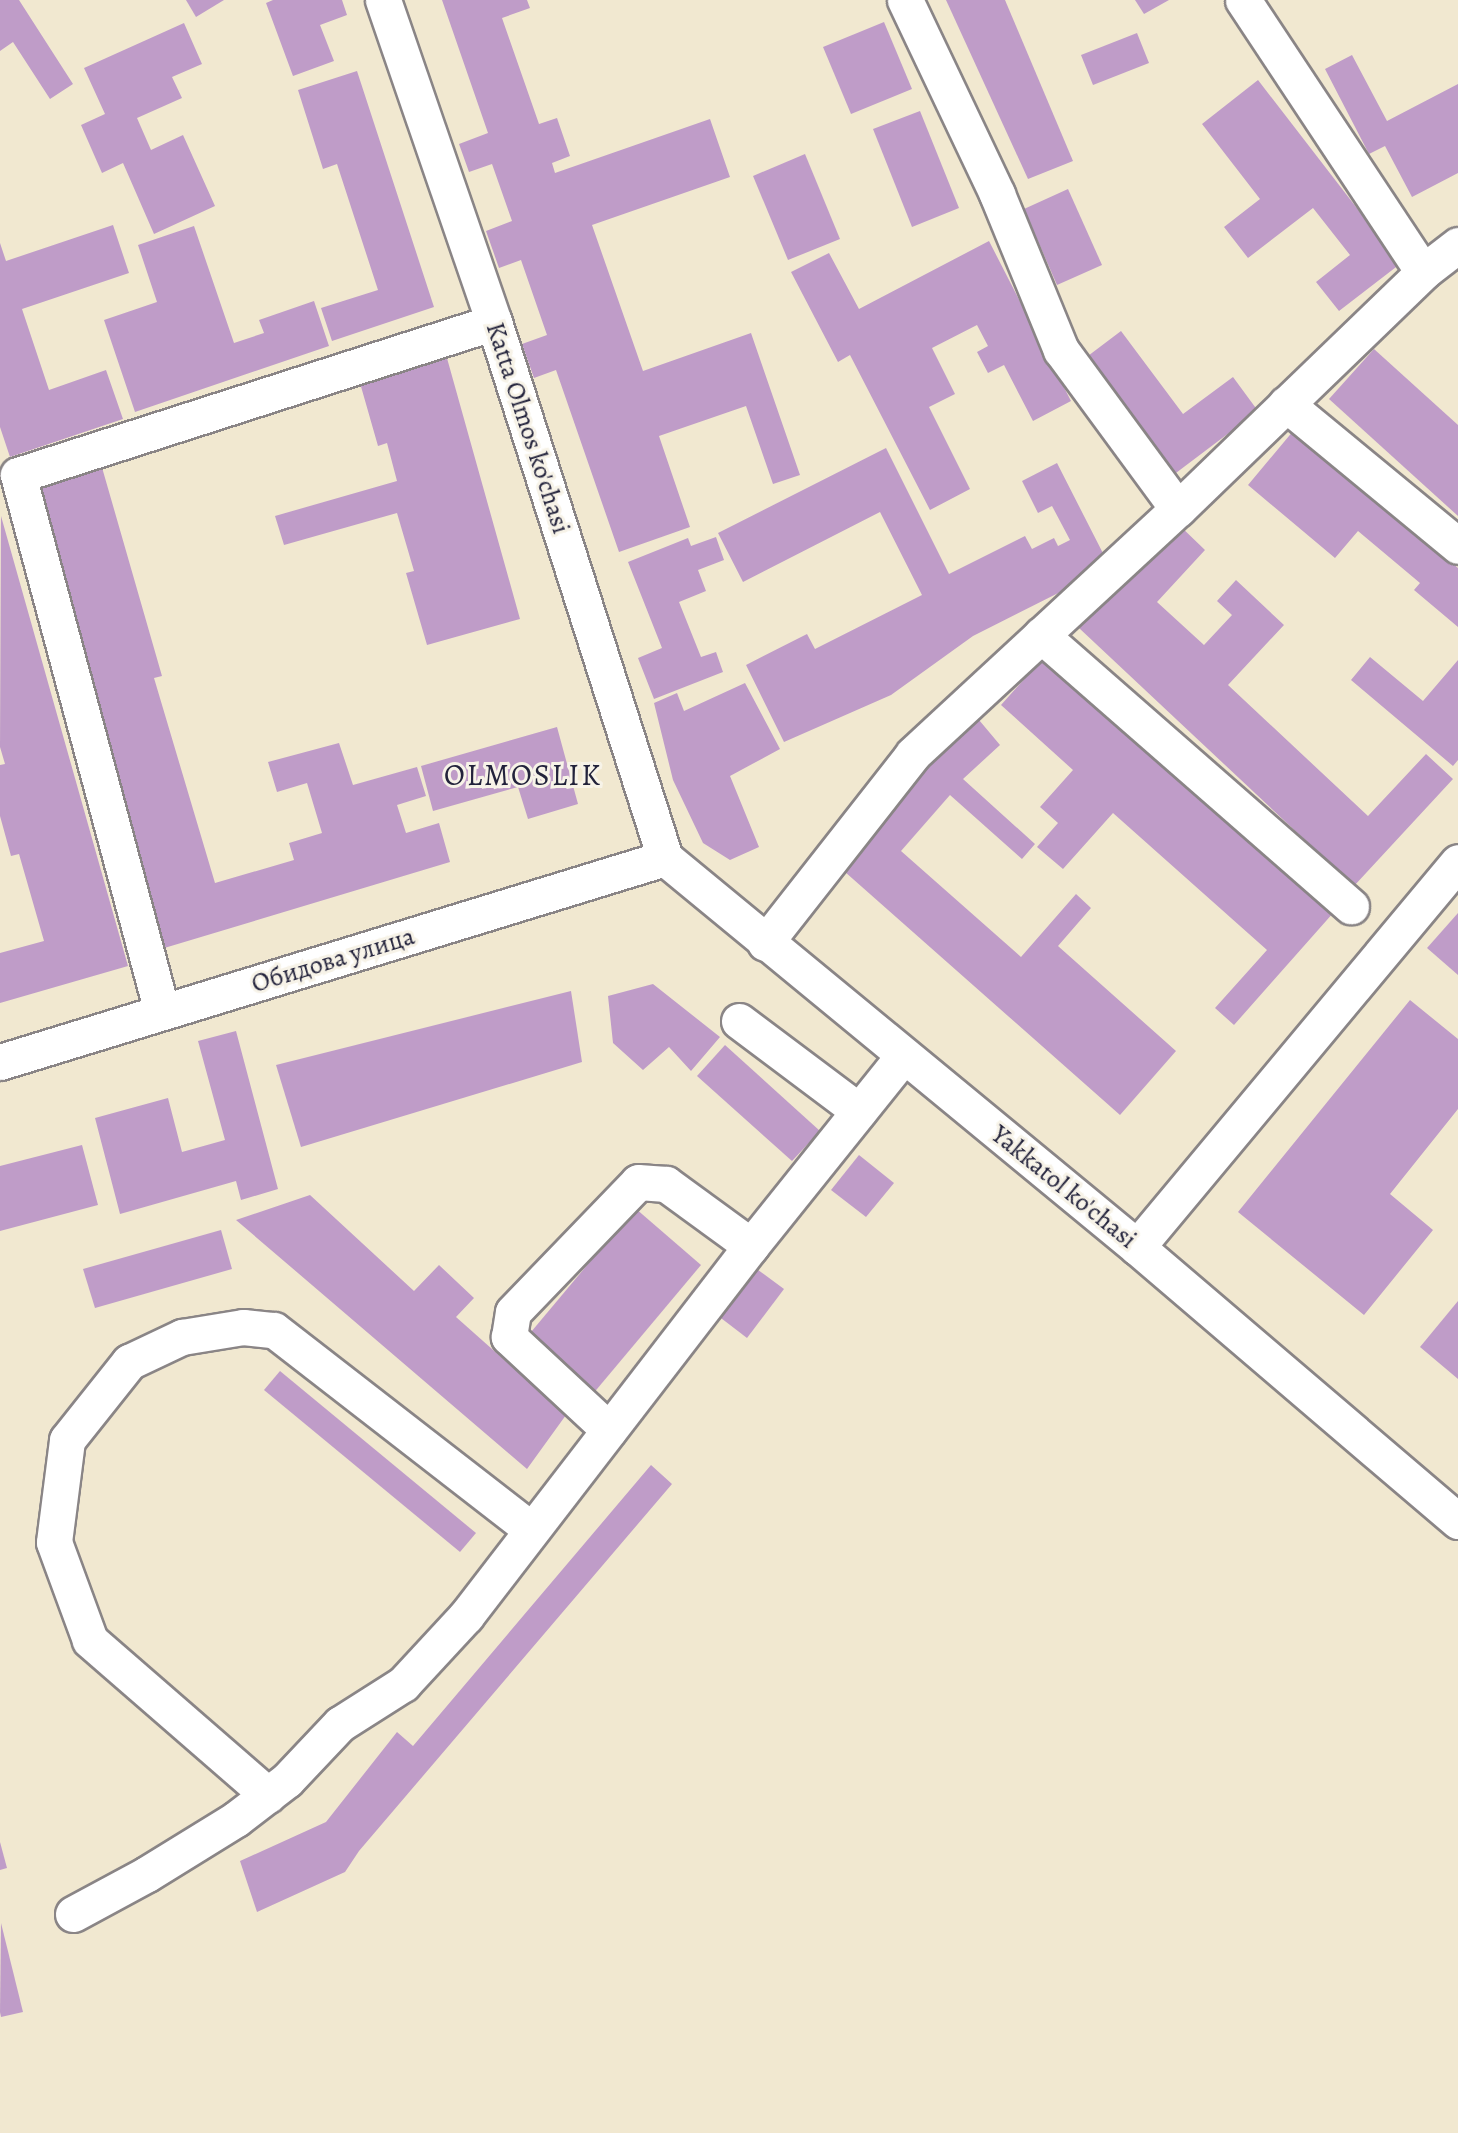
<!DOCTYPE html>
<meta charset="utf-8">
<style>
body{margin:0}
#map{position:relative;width:1458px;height:2133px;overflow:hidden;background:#f1e8d0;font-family:Alegreya,serif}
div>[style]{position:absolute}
.building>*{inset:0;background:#bf9cc8}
.roads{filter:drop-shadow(2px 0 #8a8586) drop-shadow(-2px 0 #8a8586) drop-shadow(0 2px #8a8586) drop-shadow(0 -2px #8a8586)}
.minor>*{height:35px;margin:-17.5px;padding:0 17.5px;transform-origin:17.5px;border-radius:17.5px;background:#fff}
span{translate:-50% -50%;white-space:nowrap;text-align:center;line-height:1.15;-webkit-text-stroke:6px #f7f3e8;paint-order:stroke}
.street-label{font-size:26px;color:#22223b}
.quarter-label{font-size:30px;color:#22223b;letter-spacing:2px}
</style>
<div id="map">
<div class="building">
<i style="clip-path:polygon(0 0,19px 0,73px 84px,50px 99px,13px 42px,0 51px)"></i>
<i style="clip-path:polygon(186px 0,224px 0,196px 17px)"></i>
<i style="clip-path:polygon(273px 0,342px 0,347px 15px,320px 25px,334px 61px,293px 76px,266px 3px)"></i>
<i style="clip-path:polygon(442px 0,527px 0,530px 8px,502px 18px,539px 124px,557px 118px,570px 156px,552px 163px,555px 173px,710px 119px,730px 177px,592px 225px,643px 371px,751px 333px,800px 475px,773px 484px,746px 406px,659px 436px,690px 527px,619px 552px,556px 370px,534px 378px,522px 344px,547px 335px,521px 260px,499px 268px,486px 231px,512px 221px,492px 164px,469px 172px,459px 144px,488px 133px)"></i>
<i style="clip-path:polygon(946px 0,1005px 0,1073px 161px,1028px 179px)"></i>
<i style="clip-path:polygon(1135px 0,1169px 0,1144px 14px)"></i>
<i style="clip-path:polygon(884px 22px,912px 89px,851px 114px,823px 47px)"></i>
<i style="clip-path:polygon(184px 23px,202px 64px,172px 77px,182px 98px,137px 118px,151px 150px,183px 135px,215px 206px,154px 234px,123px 163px,102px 173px,81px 125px,105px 114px,84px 68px)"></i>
<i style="clip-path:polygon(1137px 33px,1149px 63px,1093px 85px,1081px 55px)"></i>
<i style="clip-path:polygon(1352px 55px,1387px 121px,1458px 84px,1458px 173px,1412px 197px,1385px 146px,1369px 154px,1325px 69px)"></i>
<i style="clip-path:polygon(357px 71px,434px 307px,332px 341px,321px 308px,378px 290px,337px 164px,323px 169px,298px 90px)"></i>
<i style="clip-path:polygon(1258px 80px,1400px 264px,1339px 311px,1316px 282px,1350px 255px,1313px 208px,1248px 258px,1224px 227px,1260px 199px,1202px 124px)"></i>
<i style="clip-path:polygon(920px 111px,959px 208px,912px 227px,873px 129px)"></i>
<i style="clip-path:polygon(805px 154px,840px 239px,788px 260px,753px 176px)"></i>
<i style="clip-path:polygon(1068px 189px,1102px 265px,1057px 285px,1024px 209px)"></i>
<i style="clip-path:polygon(113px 225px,129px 273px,22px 309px,49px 390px,106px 370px,123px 419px,10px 457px,0 427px,0 243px,6px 261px)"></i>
<i style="clip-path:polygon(194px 226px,234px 343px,264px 333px,259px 320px,314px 301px,329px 346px,135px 412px,104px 320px,157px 302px,138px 245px)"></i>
<i style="clip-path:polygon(989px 241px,1071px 401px,1033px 421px,1004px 365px,988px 373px,977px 352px,988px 346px,977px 325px,932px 348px,955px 394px,929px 407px,970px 489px,930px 510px,850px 355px,838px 362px,791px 272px,829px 253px,859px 309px)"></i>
<i style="clip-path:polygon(1121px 331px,1183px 414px,1233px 377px,1258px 411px,1164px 482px,1076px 365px)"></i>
<i style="clip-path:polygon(1374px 349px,1458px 425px,1458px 516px,1329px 399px)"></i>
<i style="clip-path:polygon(445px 351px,520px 619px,427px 645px,406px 573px,414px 571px,397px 513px,284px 545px,275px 516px,397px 481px,387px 443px,378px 446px,358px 376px)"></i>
<i style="clip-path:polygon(1294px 430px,1458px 568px,1458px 627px,1414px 590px,1420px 583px,1358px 531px,1335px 558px,1248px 485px)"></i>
<i style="clip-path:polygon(886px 448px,949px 574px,1025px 536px,1032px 549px,1054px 538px,1058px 546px,1070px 540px,1052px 506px,1038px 513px,1022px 481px,1057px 463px,1110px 567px,973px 636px,891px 695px,784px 742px,746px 665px,807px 634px,815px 649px,922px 595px,880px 512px,743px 582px,718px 533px)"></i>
<i style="clip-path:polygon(101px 464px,162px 676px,154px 678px,215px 883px,294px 860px,289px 843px,322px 833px,307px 783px,277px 792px,268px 762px,339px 743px,353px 785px,417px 767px,426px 796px,397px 805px,406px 833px,439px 823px,450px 862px,161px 949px,28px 485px)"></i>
<i style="clip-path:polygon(1px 516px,128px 966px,0 1003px,0 953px,44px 941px,19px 854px,11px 856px,0 816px,0 765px,5px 764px,0 747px)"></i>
<i style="clip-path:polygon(1177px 523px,1205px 550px,1157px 602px,1204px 645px,1232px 615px,1217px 601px,1236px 580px,1284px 625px,1228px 685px,1368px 816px,1426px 754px,1453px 779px,1354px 886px,1079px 628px)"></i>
<i style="clip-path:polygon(716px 537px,724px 560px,698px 570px,706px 591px,679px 602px,701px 657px,716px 652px,723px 672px,654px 699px,638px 658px,662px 648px,628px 562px,688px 538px,691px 546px)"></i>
<i style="clip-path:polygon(1046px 655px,1334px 912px,1234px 1025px,1215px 1008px,1267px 950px,1113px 813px,1063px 869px,1037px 847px,1058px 823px,1040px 807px,1073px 770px,1001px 705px)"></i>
<i style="clip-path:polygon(1370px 657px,1423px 701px,1458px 660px,1458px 760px,1453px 766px,1351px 680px)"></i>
<i style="clip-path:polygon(745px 683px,780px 749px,730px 776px,759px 847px,730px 860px,703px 843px,673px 780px,654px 703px,677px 693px,684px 711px)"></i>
<i style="clip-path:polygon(974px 714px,1000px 745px,963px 779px,1035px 844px,1022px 859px,950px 795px,901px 851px,1021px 957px,1076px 894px,1091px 908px,1058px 946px,1176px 1051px,1120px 1115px,836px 864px,933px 754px)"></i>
<i style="clip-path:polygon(557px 727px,578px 804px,528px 819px,518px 787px,433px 811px,421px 766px)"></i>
<i style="clip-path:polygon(1458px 913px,1458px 975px,1427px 948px)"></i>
<i style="clip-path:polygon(653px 984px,720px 1037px,691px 1071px,669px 1047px,643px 1070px,613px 1043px,608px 996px)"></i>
<i style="clip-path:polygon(571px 991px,582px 1062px,301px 1147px,276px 1065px)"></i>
<i style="clip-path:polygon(1410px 1000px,1458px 1039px,1458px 1109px,1390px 1194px,1433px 1230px,1364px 1315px,1238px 1212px)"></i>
<i style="clip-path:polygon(236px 1031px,278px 1189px,241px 1200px,236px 1181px,120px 1214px,95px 1118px,168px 1098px,182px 1152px,225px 1140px,198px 1041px)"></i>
<i style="clip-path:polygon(725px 1045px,820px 1131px,792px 1161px,697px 1076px)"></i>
<i style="clip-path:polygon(82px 1145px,98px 1205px,0 1231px,0 1166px)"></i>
<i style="clip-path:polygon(859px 1155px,894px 1183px,866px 1217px,831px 1190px)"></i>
<i style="clip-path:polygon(310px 1195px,414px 1291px,439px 1265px,474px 1298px,456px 1317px,566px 1415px,527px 1469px,236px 1220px)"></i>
<i style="clip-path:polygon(635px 1208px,701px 1265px,592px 1395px,526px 1338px)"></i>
<i style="clip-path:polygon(221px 1230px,232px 1269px,95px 1308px,83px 1269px)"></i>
<i style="clip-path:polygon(754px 1267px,784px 1289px,747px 1338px,717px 1315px)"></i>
<i style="clip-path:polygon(1458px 1301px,1458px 1379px,1420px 1347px)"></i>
<i style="clip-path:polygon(280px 1371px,476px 1533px,460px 1552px,264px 1390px)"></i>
<i style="clip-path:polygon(651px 1465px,672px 1484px,359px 1851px,345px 1872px,257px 1912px,240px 1861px,326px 1822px,397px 1732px,413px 1746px)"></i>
<i style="clip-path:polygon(0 1842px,7px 1868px,0 1870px)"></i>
<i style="clip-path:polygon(1px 1923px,23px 2012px,1px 2017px,0 2012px)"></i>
</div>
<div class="roads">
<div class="minor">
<i style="left:383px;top:0;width:341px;rotate:71deg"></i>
<i style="left:494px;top:322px;width:563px;rotate:72.31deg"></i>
<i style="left:905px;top:0;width:215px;rotate:64.6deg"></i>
<i style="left:997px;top:194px;width:169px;rotate:67.7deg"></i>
<i style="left:1061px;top:350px;width:197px;rotate:53.7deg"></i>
<i style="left:1243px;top:0;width:326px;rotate:56.5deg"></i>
<i style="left:1286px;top:404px;width:223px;rotate:39.5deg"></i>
<i style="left:1041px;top:635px;width:412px;rotate:41.2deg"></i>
<i style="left:665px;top:858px;width:612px;rotate:39.49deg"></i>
<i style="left:1137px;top:1247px;width:422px;rotate:40.5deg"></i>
<i style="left:765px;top:943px;width:240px;rotate:-51.9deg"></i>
<i style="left:913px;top:754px;width:361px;rotate:-42.8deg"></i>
<i style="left:1178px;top:509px;width:341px;rotate:-44deg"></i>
<i style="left:1423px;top:272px;width:44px;rotate:-37.6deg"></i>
<i style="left:162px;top:1012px;width:556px;rotate:-105.01deg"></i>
<i style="left:18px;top:475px;width:500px;rotate:-17.8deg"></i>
<i style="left:739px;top:1021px;width:150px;rotate:36.9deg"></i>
<i style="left:0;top:1062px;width:696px;rotate:-17.05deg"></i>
<i style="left:1137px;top:1247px;width:501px;rotate:-50.18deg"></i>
<i style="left:609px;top:1430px;width:137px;rotate:-137.1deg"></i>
<i style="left:509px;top:1337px;width:25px;rotate:-81deg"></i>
<i style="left:513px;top:1312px;width:180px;rotate:-46.1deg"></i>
<i style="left:638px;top:1182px;width:28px;rotate:4deg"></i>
<i style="left:666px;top:1184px;width:105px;rotate:36.1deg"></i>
<i style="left:268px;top:1795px;width:236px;rotate:-139deg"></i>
<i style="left:90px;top:1640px;width:104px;rotate:-110.2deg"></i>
<i style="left:54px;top:1542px;width:103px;rotate:-82.7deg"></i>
<i style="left:67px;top:1440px;width:100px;rotate:-51.5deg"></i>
<i style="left:129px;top:1362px;width:59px;rotate:-25.3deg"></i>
<i style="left:182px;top:1337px;width:62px;rotate:-9.3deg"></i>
<i style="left:243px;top:1327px;width:31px;rotate:6deg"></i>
<i style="left:274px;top:1330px;width:326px;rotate:37.8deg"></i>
<i style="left:73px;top:1914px;width:84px;rotate:-28.4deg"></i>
<i style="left:147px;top:1874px;width:105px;rotate:-31.7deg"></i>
<i style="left:236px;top:1819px;width:64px;rotate:-37.4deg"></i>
<i style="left:287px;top:1780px;width:77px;rotate:-46.6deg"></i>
<i style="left:340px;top:1724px;width:75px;rotate:-32.4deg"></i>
<i style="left:403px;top:1684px;width:93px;rotate:-47.2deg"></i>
<i style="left:466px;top:1616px;width:467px;rotate:-52.4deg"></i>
<i style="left:751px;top:1246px;width:243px;rotate:-51.3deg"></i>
</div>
</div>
<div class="street-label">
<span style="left:528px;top:428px;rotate:72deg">Katta Olmos ko'chasi</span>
<span style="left:333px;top:960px;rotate:-17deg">Обидова улица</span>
<span style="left:1064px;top:1187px;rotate:39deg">Yakkatol ko'chasi</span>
</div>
<div class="quarter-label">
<span style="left:523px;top:775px">OLMOSLIK</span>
</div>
</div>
